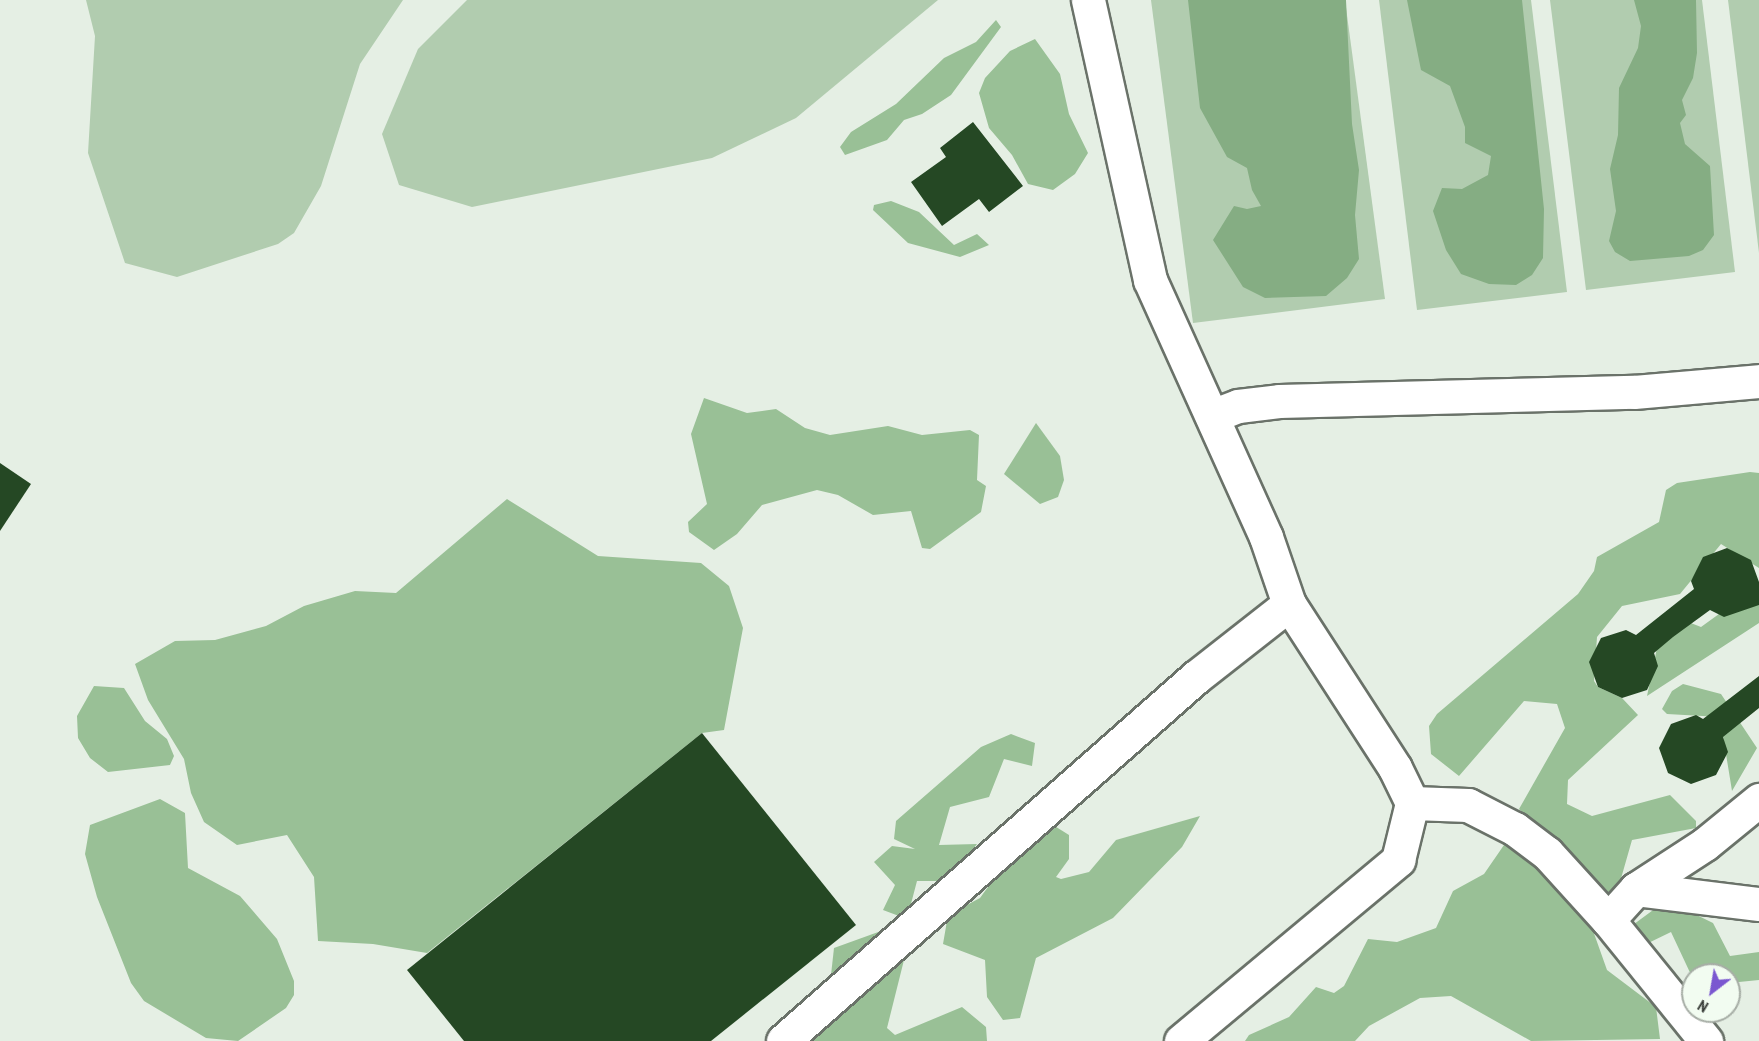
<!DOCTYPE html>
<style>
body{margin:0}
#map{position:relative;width:1759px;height:1041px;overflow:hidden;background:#e5efe4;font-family:"PT Sans Narrow",sans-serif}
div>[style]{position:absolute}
.green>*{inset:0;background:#b1ccaf}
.forest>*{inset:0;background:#99c096}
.water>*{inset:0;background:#85ad83}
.building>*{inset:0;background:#254824}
.roads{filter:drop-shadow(2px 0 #6a7269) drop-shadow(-2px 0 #6a7269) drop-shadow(0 2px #6a7269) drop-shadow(0 -2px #6a7269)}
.minor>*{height:33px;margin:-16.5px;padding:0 16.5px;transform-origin:16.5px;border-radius:16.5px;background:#fff}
span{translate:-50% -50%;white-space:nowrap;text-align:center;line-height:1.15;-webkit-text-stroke:6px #f2fcf1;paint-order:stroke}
.north{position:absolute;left:1681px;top:963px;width:60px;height:60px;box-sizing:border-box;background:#f2fcf1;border:2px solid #a6ada5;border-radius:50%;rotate:211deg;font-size:16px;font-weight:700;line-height:24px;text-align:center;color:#333733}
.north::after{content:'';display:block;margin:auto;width:21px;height:27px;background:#7a57d0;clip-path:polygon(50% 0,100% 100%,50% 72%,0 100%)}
</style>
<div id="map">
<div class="green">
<i style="clip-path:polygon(86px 0,403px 0,360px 64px,321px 186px,294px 233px,278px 244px,177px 277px,125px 263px,88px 153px,95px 36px)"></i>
<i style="clip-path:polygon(467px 0,938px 0,796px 118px,712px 158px,472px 207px,399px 185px,382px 134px,418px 49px)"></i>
<i style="clip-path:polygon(1151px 0,1345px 0,1385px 299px,1193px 323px)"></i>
<i style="clip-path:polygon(1379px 0,1531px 0,1567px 292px,1417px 310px)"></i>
<i style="clip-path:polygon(1550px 0,1702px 0,1735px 272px,1586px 290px)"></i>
<i style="clip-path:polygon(1728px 0,1759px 0,1759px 253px)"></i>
</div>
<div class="forest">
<i style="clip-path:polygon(996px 20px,1001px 27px,951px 95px,922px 114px,904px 120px,887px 140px,845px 155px,840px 147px,851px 132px,896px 104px,944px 58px,976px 42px)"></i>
<i style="clip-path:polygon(1035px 39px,1060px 74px,1069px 114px,1088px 153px,1075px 174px,1053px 190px,1028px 184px,1012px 155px,989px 128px,979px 93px,985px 78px,1010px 51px)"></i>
<i style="clip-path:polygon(891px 201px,919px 212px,954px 245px,977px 234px,989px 245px,960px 257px,908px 243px,873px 210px,874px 205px)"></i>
<i style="clip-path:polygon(704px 398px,747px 413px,776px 409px,805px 428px,830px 435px,888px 426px,922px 435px,970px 430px,979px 435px,977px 480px,986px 486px,981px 512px,930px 549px,922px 548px,911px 511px,873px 515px,838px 495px,817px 490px,762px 505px,737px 534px,714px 550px,689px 532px,688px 522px,707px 504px,691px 434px)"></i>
<i style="clip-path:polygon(1036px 423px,1060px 456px,1064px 480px,1058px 497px,1040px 504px,1004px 474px)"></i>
<i style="clip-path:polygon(1750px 472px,1759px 473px,1759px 568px,1721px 544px,1680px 594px,1622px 606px,1597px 637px,1594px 681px,1598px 687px,1622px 698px,1638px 715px,1568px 780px,1567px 804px,1592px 816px,1670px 795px,1696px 821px,1696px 828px,1632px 840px,1616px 896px,1604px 901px,1519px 809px,1565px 728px,1557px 704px,1524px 701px,1459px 776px,1431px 754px,1429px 726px,1437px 714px,1578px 594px,1594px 571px,1597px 557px,1659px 522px,1666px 490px,1677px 483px)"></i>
<i style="clip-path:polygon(507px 499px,598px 556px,701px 563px,729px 586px,743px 628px,724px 730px,702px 733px,427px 953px,373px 944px,318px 941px,314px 877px,287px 835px,237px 845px,204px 822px,191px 793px,184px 759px,148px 700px,135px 664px,175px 641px,215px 640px,266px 626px,304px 606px,355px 591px,396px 593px)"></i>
<i style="clip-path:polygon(1759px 585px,1759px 623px,1647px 696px,1663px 619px,1668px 614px,1701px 627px)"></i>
<i style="clip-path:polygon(1683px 684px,1721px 694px,1757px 748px,1732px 791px,1720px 717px,1667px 714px,1662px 709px,1672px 691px)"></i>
<i style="clip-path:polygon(94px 686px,124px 688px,145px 721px,167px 739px,174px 756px,170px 765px,108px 772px,90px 758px,78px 738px,77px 716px)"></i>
<i style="clip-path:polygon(1011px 734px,1035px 743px,1032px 766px,1004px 759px,989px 797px,950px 807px,939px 845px,977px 844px,949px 881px,917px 881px,907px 919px,883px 910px,895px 885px,874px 862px,892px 846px,915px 849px,894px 839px,896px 821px,981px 747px)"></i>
<i style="clip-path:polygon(160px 799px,185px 813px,188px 868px,240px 896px,277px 939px,294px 981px,294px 995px,286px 1008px,238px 1041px,206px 1038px,144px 1001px,131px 983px,97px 897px,85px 854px,90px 825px)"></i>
<i style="clip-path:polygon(1200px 816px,1182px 847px,1113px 918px,1036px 958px,1020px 1018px,1003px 1020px,987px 997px,985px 960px,943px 944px,948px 915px,980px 898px,1032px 826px,1053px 825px,1069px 835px,1069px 859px,1056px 877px,1061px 879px,1089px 872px,1116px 840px)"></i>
<i style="clip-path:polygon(1504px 845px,1518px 853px,1524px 850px,1591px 925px,1607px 970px,1656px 1007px,1660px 1039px,1531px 1041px,1451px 996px,1420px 998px,1369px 1026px,1355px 1041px,1245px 1041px,1249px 1035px,1289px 1017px,1316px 987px,1334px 993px,1344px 986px,1368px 939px,1397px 942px,1436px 928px,1453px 891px,1484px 874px)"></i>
<i style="clip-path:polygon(1664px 902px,1670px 902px,1713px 923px,1730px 956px,1759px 952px,1759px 980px,1729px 983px,1729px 975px,1693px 975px,1693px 979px,1671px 932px,1638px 948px,1626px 930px)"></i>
<i style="clip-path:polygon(881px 931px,897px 940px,830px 984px,834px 948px)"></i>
<i style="clip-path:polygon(906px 952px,887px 1028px,895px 1035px,962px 1007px,986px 1027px,987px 1041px,783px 1041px)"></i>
</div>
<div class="water">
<i style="clip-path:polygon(1188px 0,1346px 0,1352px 124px,1359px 170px,1355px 215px,1359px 259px,1347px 278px,1326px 296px,1265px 298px,1243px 287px,1213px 240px,1234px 206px,1247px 209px,1261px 206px,1252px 190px,1247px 168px,1227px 157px,1200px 108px)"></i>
<i style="clip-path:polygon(1407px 0,1522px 0,1544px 209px,1543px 258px,1532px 275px,1516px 285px,1489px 284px,1461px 274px,1446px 250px,1433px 211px,1442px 188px,1462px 189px,1488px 175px,1491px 156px,1465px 143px,1465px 127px,1450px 86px,1421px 70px)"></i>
<i style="clip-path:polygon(1634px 0,1696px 0,1697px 53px,1693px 78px,1682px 100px,1686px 115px,1680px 123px,1685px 144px,1710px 166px,1714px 235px,1703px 250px,1689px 256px,1630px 261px,1615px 252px,1609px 241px,1616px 211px,1610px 169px,1618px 135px,1619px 88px,1638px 48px,1641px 26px)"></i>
</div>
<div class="building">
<i style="clip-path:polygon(973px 122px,1023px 186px,989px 212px,979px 199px,942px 226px,911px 182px,946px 157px,940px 148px)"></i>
<i style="clip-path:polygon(0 463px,31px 484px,0 531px)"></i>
<i style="clip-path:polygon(1727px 548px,1751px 560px,1759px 582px,1759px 605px,1724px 617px,1710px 610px,1673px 637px,1654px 653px,1658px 666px,1647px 690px,1622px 698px,1598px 687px,1589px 662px,1601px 638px,1626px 630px,1636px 635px,1694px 589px,1691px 581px,1703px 557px)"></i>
<i style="clip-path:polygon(1759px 676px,1759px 708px,1723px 737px,1728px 752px,1716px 775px,1691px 784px,1668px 773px,1659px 748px,1671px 724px,1696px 715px,1703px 719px)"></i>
<i style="clip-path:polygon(702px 733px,856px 925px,711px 1041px,464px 1041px,407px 970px)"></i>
</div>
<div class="roads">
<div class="minor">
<i style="left:1088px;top:0;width:287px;rotate:77.5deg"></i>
<i style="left:1150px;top:280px;width:282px;rotate:65.7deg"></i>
<i style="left:1266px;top:537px;width:71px;rotate:71.1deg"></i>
<i style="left:1289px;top:604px;width:195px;rotate:57.1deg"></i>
<i style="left:1395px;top:768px;width:39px;rotate:64deg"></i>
<i style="left:1212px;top:416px;width:28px;rotate:-21deg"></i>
<i style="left:1238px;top:406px;width:41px;rotate:-7deg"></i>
<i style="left:1279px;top:401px;width:355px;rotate:-1.5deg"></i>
<i style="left:1634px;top:392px;width:125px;rotate:-5deg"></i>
<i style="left:1636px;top:889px;width:124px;rotate:7deg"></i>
<i style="left:1608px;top:920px;width:42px;rotate:-47.9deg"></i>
<i style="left:1636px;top:889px;width:82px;rotate:-33.1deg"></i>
<i style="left:1705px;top:844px;width:70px;rotate:-39.2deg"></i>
<i style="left:783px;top:1041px;width:551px;rotate:-41.39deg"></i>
<i style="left:1196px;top:677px;width:118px;rotate:-38.1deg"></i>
<i style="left:1181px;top:1041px;width:283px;rotate:-39.8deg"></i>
<i style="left:1398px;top:860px;width:59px;rotate:-76.2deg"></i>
<i style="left:1412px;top:803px;width:56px;rotate:2deg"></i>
<i style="left:1468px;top:805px;width:53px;rotate:27.1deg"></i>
<i style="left:1515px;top:829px;width:40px;rotate:37deg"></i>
<i style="left:1547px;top:853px;width:91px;rotate:47.7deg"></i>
<i style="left:1608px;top:920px;width:156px;rotate:51deg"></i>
</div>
</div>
<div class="north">N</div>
</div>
